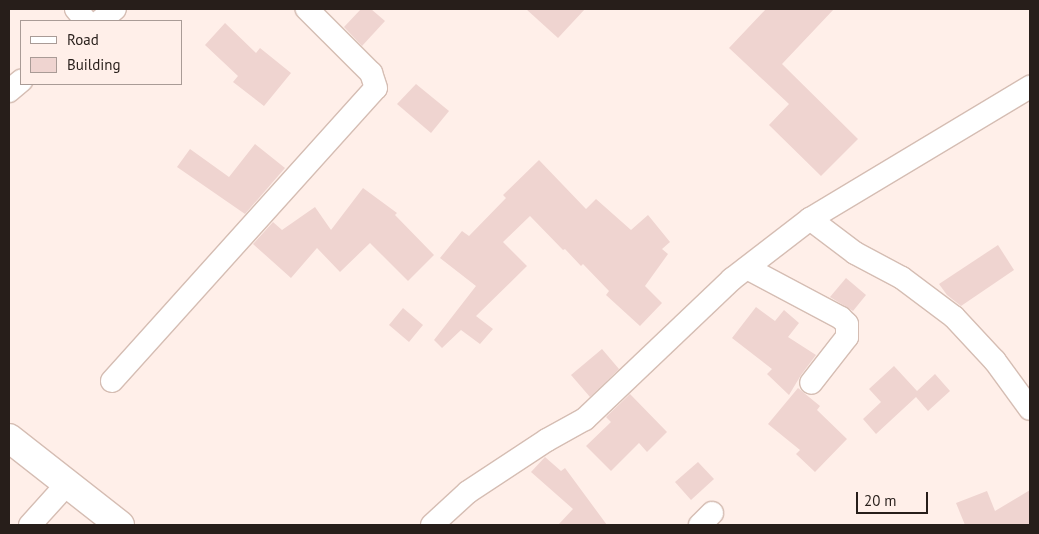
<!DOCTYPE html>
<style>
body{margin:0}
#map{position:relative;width:1039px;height:534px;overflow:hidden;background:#ffefe9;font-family:"PT Sans",sans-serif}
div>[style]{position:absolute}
.building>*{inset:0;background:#efd4d0}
.roads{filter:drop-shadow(1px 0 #d5bdb3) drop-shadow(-1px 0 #d5bdb3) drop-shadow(0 1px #d5bdb3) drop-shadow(0 -1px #d5bdb3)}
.street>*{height:22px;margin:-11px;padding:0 11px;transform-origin:11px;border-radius:11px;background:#fff}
.secondary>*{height:28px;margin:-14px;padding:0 14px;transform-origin:14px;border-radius:14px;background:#fff}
span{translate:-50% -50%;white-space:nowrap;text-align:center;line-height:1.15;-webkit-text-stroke:5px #ffefe9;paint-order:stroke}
.frame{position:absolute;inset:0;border:10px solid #271e1a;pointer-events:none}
.legend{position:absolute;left:20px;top:20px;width:162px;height:65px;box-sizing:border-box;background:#ffefe9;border:1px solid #a99b96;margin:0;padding:6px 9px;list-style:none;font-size:15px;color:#271e1a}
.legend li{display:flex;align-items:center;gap:10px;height:25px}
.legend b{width:25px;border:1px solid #a99b96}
.scale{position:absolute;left:856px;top:492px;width:72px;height:22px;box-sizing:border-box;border:2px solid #271e1a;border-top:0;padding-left:6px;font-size:15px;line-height:18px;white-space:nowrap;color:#271e1a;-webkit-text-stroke:4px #ffefe9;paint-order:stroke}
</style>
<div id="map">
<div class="building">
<i style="clip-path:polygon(361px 9px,371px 9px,385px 21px,362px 46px,344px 27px)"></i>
<i style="clip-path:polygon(526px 9px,585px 9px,558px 38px)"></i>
<i style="clip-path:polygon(766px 9px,834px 9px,782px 64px,858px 139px,821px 176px,769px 125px,789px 104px,729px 48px)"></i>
<i style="clip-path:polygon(225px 23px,256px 53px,260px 48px,291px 73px,264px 106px,233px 82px,238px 76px,205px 45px)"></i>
<i style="clip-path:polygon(416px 84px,449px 111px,431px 133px,397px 104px)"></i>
<i style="clip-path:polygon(255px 144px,285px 168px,245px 214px,177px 167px,190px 149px,229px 177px)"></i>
<i style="clip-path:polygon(539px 160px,586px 209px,596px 199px,631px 230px,648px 215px,670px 242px,662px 249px,668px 254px,645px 286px,662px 303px,640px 326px,606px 295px,609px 291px,583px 264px,581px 266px,565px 249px,563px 250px,530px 216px,503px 242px,527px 266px,476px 316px,493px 329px,480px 344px,461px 330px,442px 348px,434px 340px,476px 286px,440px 258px,462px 231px,469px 236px,506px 198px,503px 195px)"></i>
<i style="clip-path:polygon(363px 188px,397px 213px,395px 215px,434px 255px,408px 281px,370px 243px,340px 272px,317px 248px,291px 278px,253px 244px,273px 222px,282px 230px,315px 207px,331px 230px)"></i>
<i style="clip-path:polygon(998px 245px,1014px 270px,961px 306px,947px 295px,939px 284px)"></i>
<i style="clip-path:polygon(846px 278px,866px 295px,853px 311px,830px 297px)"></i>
<i style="clip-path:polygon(756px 307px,775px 321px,784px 310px,799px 323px,788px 337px,816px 355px,801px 375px,789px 395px,767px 374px,772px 369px,732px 338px)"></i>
<i style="clip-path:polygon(403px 308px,423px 325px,409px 342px,389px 325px)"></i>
<i style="clip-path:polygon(602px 349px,619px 369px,590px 397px,571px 375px)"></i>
<i style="clip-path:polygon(894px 366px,917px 391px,935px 374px,950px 391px,928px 411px,916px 397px,876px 434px,863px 419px,881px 402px,869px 389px)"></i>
<i style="clip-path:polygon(798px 388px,820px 406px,817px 410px,847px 439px,815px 472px,796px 454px,800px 450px,768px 424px)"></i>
<i style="clip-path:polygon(630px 394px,667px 432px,647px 452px,639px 443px,611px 471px,586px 446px,611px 422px,606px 417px)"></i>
<i style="clip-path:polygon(545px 457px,561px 471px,565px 468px,607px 525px,558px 525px,573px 509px,531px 472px)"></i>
<i style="clip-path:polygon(698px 462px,714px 479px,691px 500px,675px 482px)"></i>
<i style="clip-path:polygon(1030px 490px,1030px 525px,965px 525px,956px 503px,987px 491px,995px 511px)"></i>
</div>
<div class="roads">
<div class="street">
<i style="left:76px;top:9px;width:16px;rotate:50deg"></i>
<i style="left:100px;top:21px;width:19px;rotate:-39deg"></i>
<i style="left:9px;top:91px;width:16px;rotate:-40deg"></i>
<i style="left:810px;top:219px;width:56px;rotate:37.1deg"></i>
<i style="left:855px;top:253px;width:53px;rotate:28deg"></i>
<i style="left:902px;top:278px;width:65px;rotate:36.9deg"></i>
<i style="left:954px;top:317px;width:60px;rotate:47deg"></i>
<i style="left:995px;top:361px;width:59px;rotate:53.9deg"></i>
<i style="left:747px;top:268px;width:106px;rotate:28deg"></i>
<i style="left:841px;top:318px;width:8px;rotate:45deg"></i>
<i style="left:847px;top:324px;width:13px;rotate:90deg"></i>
<i style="left:847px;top:337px;width:58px;rotate:128deg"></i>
<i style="left:112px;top:381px;width:394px;rotate:-48deg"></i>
<i style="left:376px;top:88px;width:16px;rotate:-108deg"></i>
<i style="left:371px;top:73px;width:91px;rotate:-135deg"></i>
<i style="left:30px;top:525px;width:55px;rotate:-47.9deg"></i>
<i style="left:432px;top:525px;width:49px;rotate:-42.5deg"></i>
<i style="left:468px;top:492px;width:95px;rotate:-33.4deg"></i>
<i style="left:547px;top:440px;width:43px;rotate:-28.9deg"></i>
<i style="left:585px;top:419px;width:203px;rotate:-43.6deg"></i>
<i style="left:732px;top:279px;width:98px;rotate:-37.6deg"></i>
<i style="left:810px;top:219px;width:257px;rotate:-31deg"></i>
<i style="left:700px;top:525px;width:17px;rotate:-45deg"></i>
</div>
<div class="secondary">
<i style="left:9px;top:438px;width:141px;rotate:38.1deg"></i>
</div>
</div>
<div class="frame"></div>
<ul class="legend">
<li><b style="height:6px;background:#fff"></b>Road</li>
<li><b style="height:14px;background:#efd4d0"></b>Building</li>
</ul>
<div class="scale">20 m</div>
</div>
